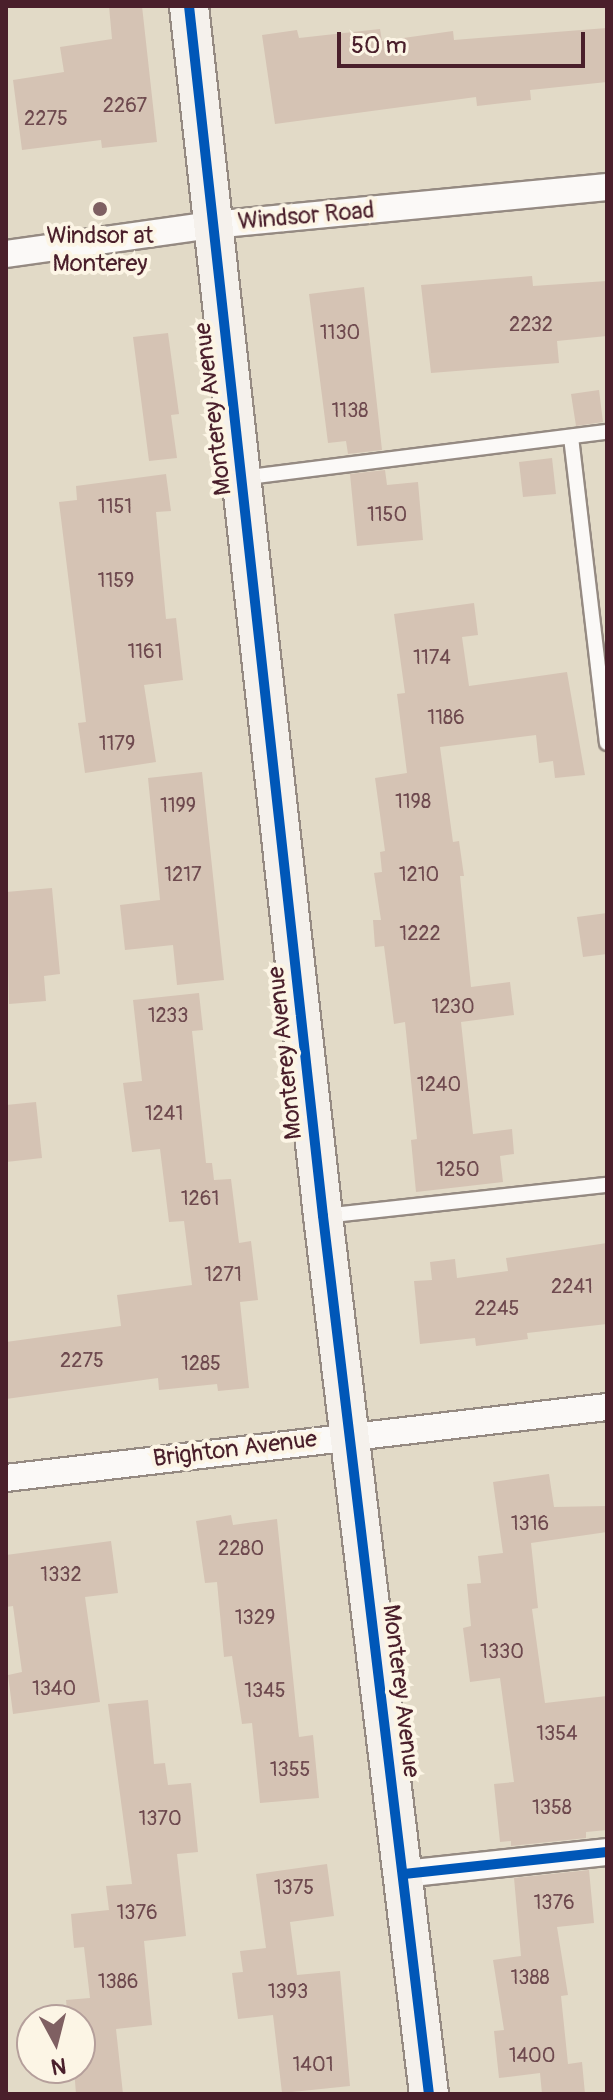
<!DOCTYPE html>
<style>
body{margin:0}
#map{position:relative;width:613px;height:2100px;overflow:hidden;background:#e2dac7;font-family:Pangolin,sans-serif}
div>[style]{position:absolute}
.building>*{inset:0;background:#d5c3b4}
.roads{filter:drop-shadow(2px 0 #958a82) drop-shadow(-2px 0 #958a82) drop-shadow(0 2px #958a82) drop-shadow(0 -2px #958a82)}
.lane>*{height:14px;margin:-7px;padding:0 7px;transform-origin:7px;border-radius:7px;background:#fbf9f7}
.street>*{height:26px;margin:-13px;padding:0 13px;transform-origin:13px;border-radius:13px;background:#fbf9f7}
.secondary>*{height:38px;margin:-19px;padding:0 19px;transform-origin:19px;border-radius:19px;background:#f5f1ec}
.cycleway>*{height:10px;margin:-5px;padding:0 5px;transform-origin:5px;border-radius:5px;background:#0057b8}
.dots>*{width:22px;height:22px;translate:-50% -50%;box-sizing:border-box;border:4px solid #fcf5e5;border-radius:50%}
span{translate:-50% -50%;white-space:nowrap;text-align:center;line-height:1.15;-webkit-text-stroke:8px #fcf5e5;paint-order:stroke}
.number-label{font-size:20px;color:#6e494e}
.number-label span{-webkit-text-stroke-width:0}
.street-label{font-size:24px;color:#4a1f2b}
.poi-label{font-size:24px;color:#4a1f2b}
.frame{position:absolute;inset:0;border:8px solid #4a1f2b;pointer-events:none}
.north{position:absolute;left:16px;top:2004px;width:80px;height:80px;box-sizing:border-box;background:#fcf5e5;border:2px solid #b59f9b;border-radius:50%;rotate:173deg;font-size:22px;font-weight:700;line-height:32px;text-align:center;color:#4a1f2b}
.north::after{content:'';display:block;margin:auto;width:28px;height:36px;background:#7f6062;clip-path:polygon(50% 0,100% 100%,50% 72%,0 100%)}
.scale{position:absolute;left:337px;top:32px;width:248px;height:36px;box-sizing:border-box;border:4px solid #4a1f2b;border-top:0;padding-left:10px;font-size:24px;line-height:28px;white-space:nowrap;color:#4a1f2b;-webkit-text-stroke:6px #fcf5e5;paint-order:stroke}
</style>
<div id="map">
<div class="building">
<i style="clip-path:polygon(109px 6px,142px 6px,157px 142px,102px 148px,101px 140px,22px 150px,13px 80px,64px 72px,60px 47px,112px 39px)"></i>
<i style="clip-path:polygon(607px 28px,607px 82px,530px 90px,531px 100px,477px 106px,476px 97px,275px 124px,262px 35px,297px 30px,299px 38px,380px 29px,382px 41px,453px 31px,454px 40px)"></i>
<i style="clip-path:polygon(532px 276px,533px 286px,607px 281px,607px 336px,557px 341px,559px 363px,431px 373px,421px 285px)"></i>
<i style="clip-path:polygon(364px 287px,382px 450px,348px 454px,346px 441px,328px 443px,309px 294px)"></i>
<i style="clip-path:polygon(168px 333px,179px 414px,171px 415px,177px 458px,149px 461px,133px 337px)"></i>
<i style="clip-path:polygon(599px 390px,603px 422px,576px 426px,571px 394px)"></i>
<i style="clip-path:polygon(552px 458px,556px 494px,523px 497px,519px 462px)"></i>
<i style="clip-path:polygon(385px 470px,387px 485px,418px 482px,423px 540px,357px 546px,350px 474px)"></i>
<i style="clip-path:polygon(166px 474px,171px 511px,156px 512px,166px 619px,176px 618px,183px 680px,144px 685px,156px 762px,85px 773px,78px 723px,86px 722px,59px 502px,77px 500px,76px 486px)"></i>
<i style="clip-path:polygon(474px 603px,478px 635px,462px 637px,469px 686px,567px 672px,585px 775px,555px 778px,553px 761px,539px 763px,536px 735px,440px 747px,453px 842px,459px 841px,464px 876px,460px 876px,471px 987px,510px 982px,514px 1015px,461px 1022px,473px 1134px,512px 1129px,514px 1154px,500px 1156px,503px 1182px,416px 1192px,411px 1140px,417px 1139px,405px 1022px,394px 1024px,384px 946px,375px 947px,373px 920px,381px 920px,374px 873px,382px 872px,380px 852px,385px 851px,375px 778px,407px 773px,397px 694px,405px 693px,394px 614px)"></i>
<i style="clip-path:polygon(202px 772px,224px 980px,177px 985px,173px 945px,125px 950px,120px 905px,160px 900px,148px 778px)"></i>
<i style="clip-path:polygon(52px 888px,60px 974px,44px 976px,46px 1001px,9px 1004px,6px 892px)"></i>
<i style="clip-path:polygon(607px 913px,607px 954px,583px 957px,577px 917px)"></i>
<i style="clip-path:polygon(199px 993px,203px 1030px,192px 1031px,206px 1163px,212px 1163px,214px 1180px,231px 1179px,239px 1243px,251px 1241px,258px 1300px,240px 1302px,249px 1388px,218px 1391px,217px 1384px,159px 1390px,158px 1378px,6px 1399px,6px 1342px,121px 1326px,117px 1295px,192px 1285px,184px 1221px,169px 1222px,160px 1149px,132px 1152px,123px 1083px,142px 1081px,133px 1000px)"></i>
<i style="clip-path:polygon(36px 1102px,42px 1158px,6px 1162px,6px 1105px)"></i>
<i style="clip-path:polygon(607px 1243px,607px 1324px,527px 1333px,528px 1339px,476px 1346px,475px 1338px,420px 1344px,414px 1281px,432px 1280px,430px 1262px,455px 1259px,457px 1278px,508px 1271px,506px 1258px)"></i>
<i style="clip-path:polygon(549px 1474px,554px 1507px,607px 1506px,607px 1532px,531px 1543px,538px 1608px,532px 1609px,545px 1703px,607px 1696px,607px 1830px,586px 1832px,586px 1838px,511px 1846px,511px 1841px,500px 1842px,494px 1784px,514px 1782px,500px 1678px,470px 1682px,463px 1628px,471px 1626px,467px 1584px,481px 1583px,478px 1556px,503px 1553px,493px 1482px)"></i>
<i style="clip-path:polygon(231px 1515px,233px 1525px,277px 1519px,299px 1737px,313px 1735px,319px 1798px,260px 1803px,252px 1723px,242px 1724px,232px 1656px,224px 1657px,217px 1582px,205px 1583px,196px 1521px)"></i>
<i style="clip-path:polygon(111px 1541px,118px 1593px,85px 1597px,100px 1702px,13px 1714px,8px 1675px,22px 1672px,13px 1606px,6px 1607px,6px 1555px)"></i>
<i style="clip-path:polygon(148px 1700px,154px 1764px,165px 1763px,168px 1785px,191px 1783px,198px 1852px,177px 1854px,186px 1936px,144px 1941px,152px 2025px,116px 2029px,123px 2094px,76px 2094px,74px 2068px,80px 2068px,80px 2020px,68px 2020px,66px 2000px,90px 1998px,84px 1947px,74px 1948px,71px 1914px,109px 1910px,106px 1886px,132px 1884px,108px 1704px)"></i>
<i style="clip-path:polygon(327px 1864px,334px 1916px,290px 1922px,297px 1975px,340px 1971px,350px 2086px,282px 2093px,273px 2015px,238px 2019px,232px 1973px,243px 1972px,240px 1951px,266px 1948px,256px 1874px)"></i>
<i style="clip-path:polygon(589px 1870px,594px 1923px,557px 1927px,568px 1995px,561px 1996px,568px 2064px,582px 2062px,585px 2094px,542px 2094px,540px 2073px,499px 2078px,494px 2031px,504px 2030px,493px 1960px,521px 1956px,514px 1878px)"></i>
</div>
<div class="roads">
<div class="lane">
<i style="left:571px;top:437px;width:308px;rotate:83.3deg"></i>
<i style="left:241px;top:478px;width:369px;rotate:-7.2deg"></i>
<i style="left:324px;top:1216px;width:285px;rotate:-6.3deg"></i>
</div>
<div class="street">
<i style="left:6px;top:254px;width:208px;rotate:-8deg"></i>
<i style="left:212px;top:225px;width:397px;rotate:-5.5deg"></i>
<i style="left:6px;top:1478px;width:605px;rotate:-6.74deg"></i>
<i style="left:404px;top:1874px;width:204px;rotate:-6.2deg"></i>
</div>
<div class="secondary">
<i style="left:189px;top:6px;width:1217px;rotate:83.68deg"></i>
<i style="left:323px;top:1216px;width:884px;rotate:83.12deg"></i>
</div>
</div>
<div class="cycleway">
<i style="left:189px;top:6px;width:1217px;rotate:83.68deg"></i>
<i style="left:323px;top:1216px;width:884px;rotate:83.12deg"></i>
<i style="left:404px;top:1874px;width:204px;rotate:-6.2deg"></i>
</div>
<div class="dots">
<i style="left:100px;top:209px;background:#7f6062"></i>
</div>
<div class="number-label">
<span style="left:125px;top:105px">2267</span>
<span style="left:46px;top:118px">2275</span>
<span style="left:531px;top:324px">2232</span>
<span style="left:340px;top:332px">1130</span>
<span style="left:350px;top:410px">1138</span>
<span style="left:115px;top:506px">1151</span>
<span style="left:387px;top:514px">1150</span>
<span style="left:116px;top:580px">1159</span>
<span style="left:145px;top:651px">1161</span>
<span style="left:432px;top:657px">1174</span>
<span style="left:446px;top:717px">1186</span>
<span style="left:117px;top:743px">1179</span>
<span style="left:413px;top:801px">1198</span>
<span style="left:178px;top:805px">1199</span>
<span style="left:183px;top:874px">1217</span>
<span style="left:419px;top:874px">1210</span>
<span style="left:420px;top:933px">1222</span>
<span style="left:453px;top:1006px">1230</span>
<span style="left:168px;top:1015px">1233</span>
<span style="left:439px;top:1084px">1240</span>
<span style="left:164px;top:1113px">1241</span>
<span style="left:458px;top:1169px">1250</span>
<span style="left:200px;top:1198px">1261</span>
<span style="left:223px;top:1274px">1271</span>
<span style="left:572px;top:1286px">2241</span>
<span style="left:497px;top:1308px">2245</span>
<span style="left:82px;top:1360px">2275</span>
<span style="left:201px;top:1363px">1285</span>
<span style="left:530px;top:1523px">1316</span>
<span style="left:241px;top:1548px">2280</span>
<span style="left:61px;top:1574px">1332</span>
<span style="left:255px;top:1617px">1329</span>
<span style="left:502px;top:1651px">1330</span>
<span style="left:54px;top:1688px">1340</span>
<span style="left:265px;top:1690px">1345</span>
<span style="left:557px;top:1733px">1354</span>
<span style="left:290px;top:1769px">1355</span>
<span style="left:552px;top:1807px">1358</span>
<span style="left:160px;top:1818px">1370</span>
<span style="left:294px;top:1887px">1375</span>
<span style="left:554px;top:1902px">1376</span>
<span style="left:137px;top:1912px">1376</span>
<span style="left:530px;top:1977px">1388</span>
<span style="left:118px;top:1981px">1386</span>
<span style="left:288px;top:1991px">1393</span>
<span style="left:532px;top:2055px">1400</span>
<span style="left:313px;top:2064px">1401</span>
</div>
<div class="street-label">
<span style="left:306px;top:216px;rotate:-5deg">Windsor Road</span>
<span style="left:213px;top:409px;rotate:-97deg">Monterey Avenue</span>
<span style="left:285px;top:1053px;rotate:-96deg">Monterey Avenue</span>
<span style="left:235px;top:1449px;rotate:-7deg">Brighton Avenue</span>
<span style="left:401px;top:1691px;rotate:83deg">Monterey Avenue</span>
</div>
<div class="poi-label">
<span style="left:100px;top:250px">Windsor at<br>Monterey</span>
</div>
<div class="frame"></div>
<div class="north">N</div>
<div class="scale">50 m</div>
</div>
